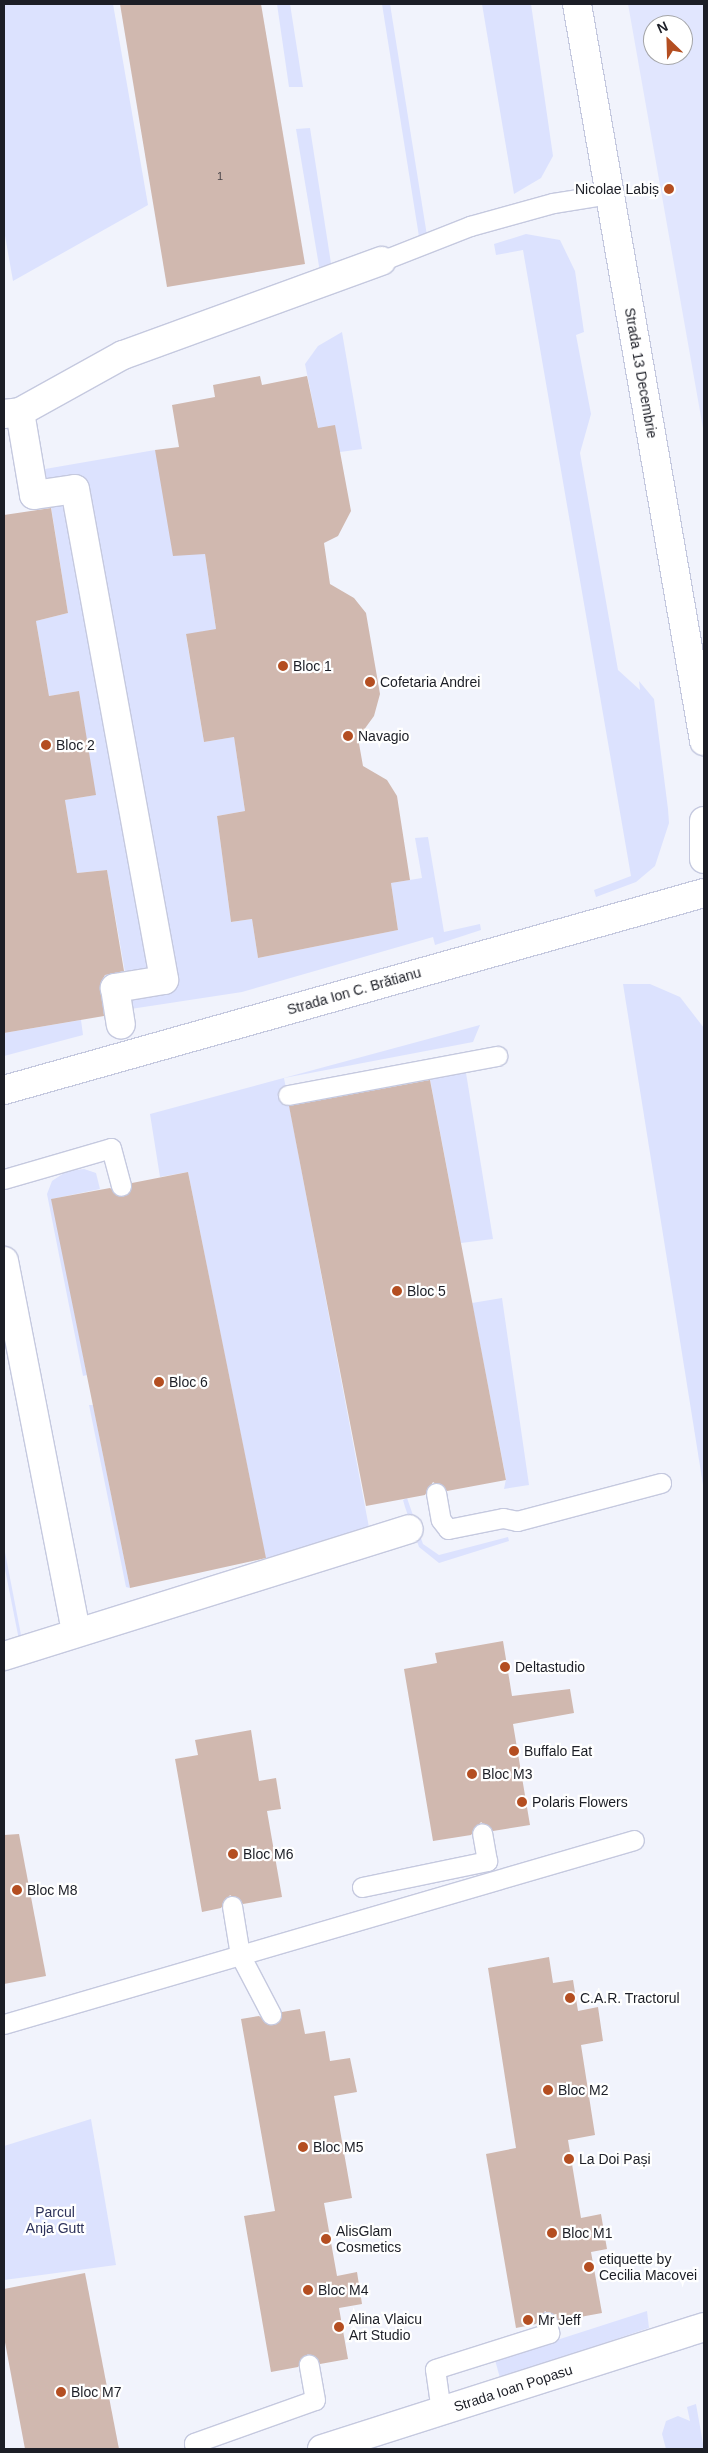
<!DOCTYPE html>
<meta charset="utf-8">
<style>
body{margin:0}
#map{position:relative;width:708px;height:2453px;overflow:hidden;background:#f1f3fc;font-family:Helvetica,sans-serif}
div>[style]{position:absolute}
.built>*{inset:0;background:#e1e6fe}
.green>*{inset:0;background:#dce2fe}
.building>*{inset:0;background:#d0b8af}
.roads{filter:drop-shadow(1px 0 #c5c9df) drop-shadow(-1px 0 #c5c9df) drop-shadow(0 1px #c5c9df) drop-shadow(0 -1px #c5c9df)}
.service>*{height:19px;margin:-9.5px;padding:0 9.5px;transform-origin:9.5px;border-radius:9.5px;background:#fff}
.pedestrian>*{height:28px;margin:-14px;padding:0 14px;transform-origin:14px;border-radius:14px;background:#fff}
.minor>*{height:28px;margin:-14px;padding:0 14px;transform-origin:14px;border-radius:14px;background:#fff}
.tertiary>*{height:28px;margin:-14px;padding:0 14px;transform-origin:14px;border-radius:14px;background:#fff}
.secondary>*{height:28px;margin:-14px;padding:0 14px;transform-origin:14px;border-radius:14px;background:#fff}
.dots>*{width:14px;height:14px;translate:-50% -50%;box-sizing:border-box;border:2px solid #fff;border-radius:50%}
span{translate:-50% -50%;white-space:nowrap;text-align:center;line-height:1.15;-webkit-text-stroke:4.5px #fff;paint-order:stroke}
.number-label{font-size:11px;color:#494448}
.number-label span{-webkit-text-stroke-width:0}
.poi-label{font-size:14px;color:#1c1e26}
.right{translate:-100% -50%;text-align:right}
.left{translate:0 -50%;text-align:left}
.street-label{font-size:14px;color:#1c1e26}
.park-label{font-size:14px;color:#2d325b}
.frame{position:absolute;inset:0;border:5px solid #1c1e26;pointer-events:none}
.north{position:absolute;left:643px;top:15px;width:50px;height:50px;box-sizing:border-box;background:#fff;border:1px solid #a4a5a8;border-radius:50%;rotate:336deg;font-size:14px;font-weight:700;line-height:20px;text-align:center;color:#1c1e26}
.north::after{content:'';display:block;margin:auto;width:18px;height:22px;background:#b44e21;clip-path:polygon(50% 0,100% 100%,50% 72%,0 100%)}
</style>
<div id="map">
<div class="built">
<i style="clip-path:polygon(evenodd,628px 4px,704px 4px,704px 434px,628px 4px,653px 25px,683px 25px,683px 55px,653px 55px,653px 25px)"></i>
</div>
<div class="green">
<i style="clip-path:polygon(4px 4px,113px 4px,148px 205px,13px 281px,4px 230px)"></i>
<i style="clip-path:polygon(277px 4px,290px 4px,303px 87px,289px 87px)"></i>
<i style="clip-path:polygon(382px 4px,390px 4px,428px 242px,420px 243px)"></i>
<i style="clip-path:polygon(482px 4px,531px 4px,553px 156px,541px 178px,514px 194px)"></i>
<i style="clip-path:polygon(310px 128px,332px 270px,320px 272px,296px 129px)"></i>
<i style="clip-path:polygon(526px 234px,560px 240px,575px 271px,584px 332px,576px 335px,591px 414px,580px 453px,618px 670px,640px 690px,639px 681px,654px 699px,668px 809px,669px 823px,655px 866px,636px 882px,596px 897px,594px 890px,631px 876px,523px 250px,496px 255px,494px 244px)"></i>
<i style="clip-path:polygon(342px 332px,362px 449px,340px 452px,318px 428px,305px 364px,318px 346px)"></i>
<i style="clip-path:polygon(155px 450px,205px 554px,216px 629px,186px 635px,204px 742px,234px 737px,245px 811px,217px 816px,231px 922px,252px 919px,258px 958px,398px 930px,391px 883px,422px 878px,415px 838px,428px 837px,444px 932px,480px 924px,481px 930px,435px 945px,433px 937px,242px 992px,111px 1012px,105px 975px,125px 972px,107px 870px,77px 873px,65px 800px,95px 795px,79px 691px,49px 696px,36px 621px,68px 613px,45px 469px)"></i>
<i style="clip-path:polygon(623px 984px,650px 984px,680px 997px,704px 1028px,704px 1491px)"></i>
<i style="clip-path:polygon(81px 1020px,83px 1035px,4px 1056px,4px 1033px)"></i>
<i style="clip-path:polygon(480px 1025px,473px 1042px,284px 1078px,371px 1538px,266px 1560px,188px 1172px,160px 1177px,150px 1114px)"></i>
<i style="clip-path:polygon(466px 1073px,493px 1239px,461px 1243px,430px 1079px)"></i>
<i style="clip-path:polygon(84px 1169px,96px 1173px,100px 1189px,52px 1199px,87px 1375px,83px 1376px,47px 1194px,52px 1181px,67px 1171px)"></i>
<i style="clip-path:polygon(502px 1298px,529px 1485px,504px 1489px,506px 1479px,472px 1303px)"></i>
<i style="clip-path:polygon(89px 1405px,93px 1405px,130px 1588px,126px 1587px)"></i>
<i style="clip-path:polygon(407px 1498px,423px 1544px,439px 1555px,508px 1537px,509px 1541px,439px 1563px,419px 1547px,405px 1507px,403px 1500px)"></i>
<i style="clip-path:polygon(4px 1547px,22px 1640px,19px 1640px,4px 1564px)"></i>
<i style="clip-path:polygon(91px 2119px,116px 2265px,4px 2280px,4px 2146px)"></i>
<i style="clip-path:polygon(647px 2311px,649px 2328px,500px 2378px,495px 2360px)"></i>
<i style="clip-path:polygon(696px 2404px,704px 2449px,666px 2449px,662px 2434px,666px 2421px,678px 2416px,690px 2421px,687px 2407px)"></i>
</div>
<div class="building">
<i style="clip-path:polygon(120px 4px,261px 4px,305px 264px,167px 287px)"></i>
<i style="clip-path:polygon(260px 376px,262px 385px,307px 376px,318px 428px,335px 425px,351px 511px,338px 536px,324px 543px,330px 584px,354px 598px,366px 613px,380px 694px,374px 716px,358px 738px,363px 766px,387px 780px,397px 796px,410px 880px,391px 883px,398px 930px,258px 958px,252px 919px,231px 922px,217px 816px,245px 811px,234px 737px,204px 742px,186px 634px,216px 629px,205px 554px,173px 556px,155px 450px,179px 447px,172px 405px,215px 397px,213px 385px)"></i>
<i style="clip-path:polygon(51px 508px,68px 613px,36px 621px,49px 696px,79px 691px,96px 795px,65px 800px,77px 873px,107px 870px,124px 971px,105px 975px,101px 982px,104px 1016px,4px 1033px,4px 515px)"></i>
<i style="clip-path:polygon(430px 1080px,506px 1480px,447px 1491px,433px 1482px,425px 1495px,366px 1506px,289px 1106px)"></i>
<i style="clip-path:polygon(188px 1172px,266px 1558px,130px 1588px,51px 1199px,110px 1188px,123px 1197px,132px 1183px)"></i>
<i style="clip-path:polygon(503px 1641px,512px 1696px,570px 1689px,574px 1713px,513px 1724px,530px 1825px,493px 1831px,481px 1822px,471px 1835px,433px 1841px,404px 1669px,437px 1663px,435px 1653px)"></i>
<i style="clip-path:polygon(251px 1730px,259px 1781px,276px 1778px,281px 1809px,267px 1811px,282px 1897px,243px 1904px,230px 1895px,221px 1908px,202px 1912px,175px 1759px,198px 1755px,195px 1740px)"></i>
<i style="clip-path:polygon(19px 1834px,46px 1976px,4px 1984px,4px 1835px)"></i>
<i style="clip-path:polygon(549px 1957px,553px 1983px,573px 1980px,578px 2011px,598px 2007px,603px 2041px,581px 2045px,595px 2135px,568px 2140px,581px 2218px,601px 2214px,607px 2249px,591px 2252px,602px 2313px,558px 2321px,545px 2311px,536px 2324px,516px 2328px,486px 2154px,516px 2148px,488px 1968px)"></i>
<i style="clip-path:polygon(300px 2009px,305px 2034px,325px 2031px,330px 2061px,350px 2058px,357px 2092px,334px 2096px,352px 2198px,324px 2203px,337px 2276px,357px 2272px,362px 2304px,339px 2308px,348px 2359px,320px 2364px,308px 2354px,298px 2367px,271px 2372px,244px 2216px,275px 2211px,241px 2019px,259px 2016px,271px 2025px,280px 2020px,282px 2012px)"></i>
<i style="clip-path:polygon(85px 2273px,119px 2449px,25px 2449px,4px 2337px,4px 2289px)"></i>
</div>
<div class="roads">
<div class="service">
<i style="left:381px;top:261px;width:96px;rotate:-21.5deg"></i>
<i style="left:470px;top:226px;width:86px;rotate:-15.5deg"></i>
<i style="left:553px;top:203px;width:58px;rotate:-9deg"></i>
<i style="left:288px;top:1095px;width:213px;rotate:-10.6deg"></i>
<i style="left:4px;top:1179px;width:111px;rotate:-16.2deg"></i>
<i style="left:111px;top:1148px;width:39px;rotate:75deg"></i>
<i style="left:436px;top:1493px;width:27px;rotate:80deg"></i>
<i style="left:441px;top:1520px;width:11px;rotate:52deg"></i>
<i style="left:448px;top:1529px;width:56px;rotate:-11.3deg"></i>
<i style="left:503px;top:1518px;width:14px;rotate:12deg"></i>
<i style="left:517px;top:1521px;width:149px;rotate:-14.8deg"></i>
<i style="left:362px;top:1887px;width:128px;rotate:-11.7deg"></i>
<i style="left:487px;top:1861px;width:28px;rotate:-100deg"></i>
<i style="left:232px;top:1906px;width:50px;rotate:80.7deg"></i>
<i style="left:240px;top:1955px;width:67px;rotate:62.3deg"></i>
<i style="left:4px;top:2024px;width:656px;rotate:-16.28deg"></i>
<i style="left:441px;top:2411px;width:42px;rotate:-98.1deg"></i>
<i style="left:435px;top:2369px;width:120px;rotate:-17.5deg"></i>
<i style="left:549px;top:2333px;width:11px;rotate:-100deg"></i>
<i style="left:195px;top:2449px;width:6px;rotate:-99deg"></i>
<i style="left:194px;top:2443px;width:128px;rotate:-19.6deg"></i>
<i style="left:315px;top:2400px;width:36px;rotate:-100deg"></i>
</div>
<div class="pedestrian">
<i style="left:20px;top:412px;width:84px;rotate:80.4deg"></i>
<i style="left:34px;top:495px;width:41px;rotate:-8.3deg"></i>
<i style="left:75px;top:489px;width:499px;rotate:79.7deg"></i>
<i style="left:164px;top:980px;width:50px;rotate:170.7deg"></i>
<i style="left:115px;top:988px;width:37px;rotate:81deg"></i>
</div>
<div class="minor">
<i style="left:4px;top:414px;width:16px;rotate:-7deg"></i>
<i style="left:20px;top:412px;width:118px;rotate:-29deg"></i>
<i style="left:123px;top:355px;width:275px;rotate:-20deg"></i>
<i style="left:4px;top:1261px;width:378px;rotate:79deg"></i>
<i style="left:4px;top:1656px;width:424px;rotate:-17.4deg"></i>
<i style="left:322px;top:2449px;width:401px;rotate:-17.7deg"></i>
</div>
<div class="tertiary">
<i style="left:4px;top:1090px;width:727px;rotate:-15.72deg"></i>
</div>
<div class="secondary">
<i style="left:577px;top:4px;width:748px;rotate:80.22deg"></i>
<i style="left:704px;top:821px;width:38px;rotate:90deg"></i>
</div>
</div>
<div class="dots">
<i style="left:669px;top:189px;background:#b44e21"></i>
<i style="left:283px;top:666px;background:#b44e21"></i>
<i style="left:370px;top:682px;background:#b44e21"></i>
<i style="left:348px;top:736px;background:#b44e21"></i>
<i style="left:46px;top:745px;background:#b44e21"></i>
<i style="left:397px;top:1291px;background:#b44e21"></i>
<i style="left:159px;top:1382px;background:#b44e21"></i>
<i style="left:505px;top:1667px;background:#b44e21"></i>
<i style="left:514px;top:1751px;background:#b44e21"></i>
<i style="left:472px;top:1774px;background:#b44e21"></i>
<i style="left:522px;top:1802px;background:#b44e21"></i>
<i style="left:233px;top:1854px;background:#b44e21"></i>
<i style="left:17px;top:1890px;background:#b44e21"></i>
<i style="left:570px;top:1998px;background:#b44e21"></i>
<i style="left:548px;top:2090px;background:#b44e21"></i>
<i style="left:303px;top:2147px;background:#b44e21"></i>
<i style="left:569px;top:2159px;background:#b44e21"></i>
<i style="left:552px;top:2233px;background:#b44e21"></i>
<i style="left:326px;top:2239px;background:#b44e21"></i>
<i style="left:589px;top:2267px;background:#b44e21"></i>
<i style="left:308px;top:2290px;background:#b44e21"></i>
<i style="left:528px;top:2320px;background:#b44e21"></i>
<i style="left:339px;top:2327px;background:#b44e21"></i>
<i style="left:61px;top:2392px;background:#b44e21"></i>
</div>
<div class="number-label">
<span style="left:220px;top:176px">1</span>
</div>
<div class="poi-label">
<span class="right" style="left:659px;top:189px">Nicolae Labiș</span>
<span class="left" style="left:293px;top:666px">Bloc 1</span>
<span class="left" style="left:380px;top:682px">Cofetaria Andrei</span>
<span class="left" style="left:358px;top:736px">Navagio</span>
<span class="left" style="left:56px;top:745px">Bloc 2</span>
<span class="left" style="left:407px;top:1291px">Bloc 5</span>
<span class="left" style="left:169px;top:1382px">Bloc 6</span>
<span class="left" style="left:515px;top:1667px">Deltastudio</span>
<span class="left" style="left:524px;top:1751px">Buffalo Eat</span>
<span class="left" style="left:482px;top:1774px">Bloc M3</span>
<span class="left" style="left:532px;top:1802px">Polaris Flowers</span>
<span class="left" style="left:243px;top:1854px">Bloc M6</span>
<span class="left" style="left:27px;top:1890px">Bloc M8</span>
<span class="left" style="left:580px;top:1998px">C.A.R. Tractorul</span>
<span class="left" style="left:558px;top:2090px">Bloc M2</span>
<span class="left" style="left:313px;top:2147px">Bloc M5</span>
<span class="left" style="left:579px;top:2159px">La Doi Pași</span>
<span class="left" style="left:336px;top:2239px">AlisGlam<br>Cosmetics</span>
<span class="left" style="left:562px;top:2233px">Bloc M1</span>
<span class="left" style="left:599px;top:2267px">etiquette by<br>Cecilia Macovei</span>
<span class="left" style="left:318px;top:2290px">Bloc M4</span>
<span class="left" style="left:349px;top:2327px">Alina Vlaicu<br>Art Studio</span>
<span class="left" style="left:538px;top:2320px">Mr Jeff</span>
<span class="left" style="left:71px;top:2392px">Bloc M7</span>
</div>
<div class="street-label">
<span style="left:641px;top:373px;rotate:80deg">Strada 13 Decembrie</span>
<span style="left:354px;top:991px;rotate:-16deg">Strada Ion C. Brătianu</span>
<span style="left:513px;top:2388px;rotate:-18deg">Strada Ioan Popasu</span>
</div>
<div class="park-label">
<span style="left:55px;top:2220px">Parcul<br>Anja Gutt</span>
</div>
<div class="frame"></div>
<div class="north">N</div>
</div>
